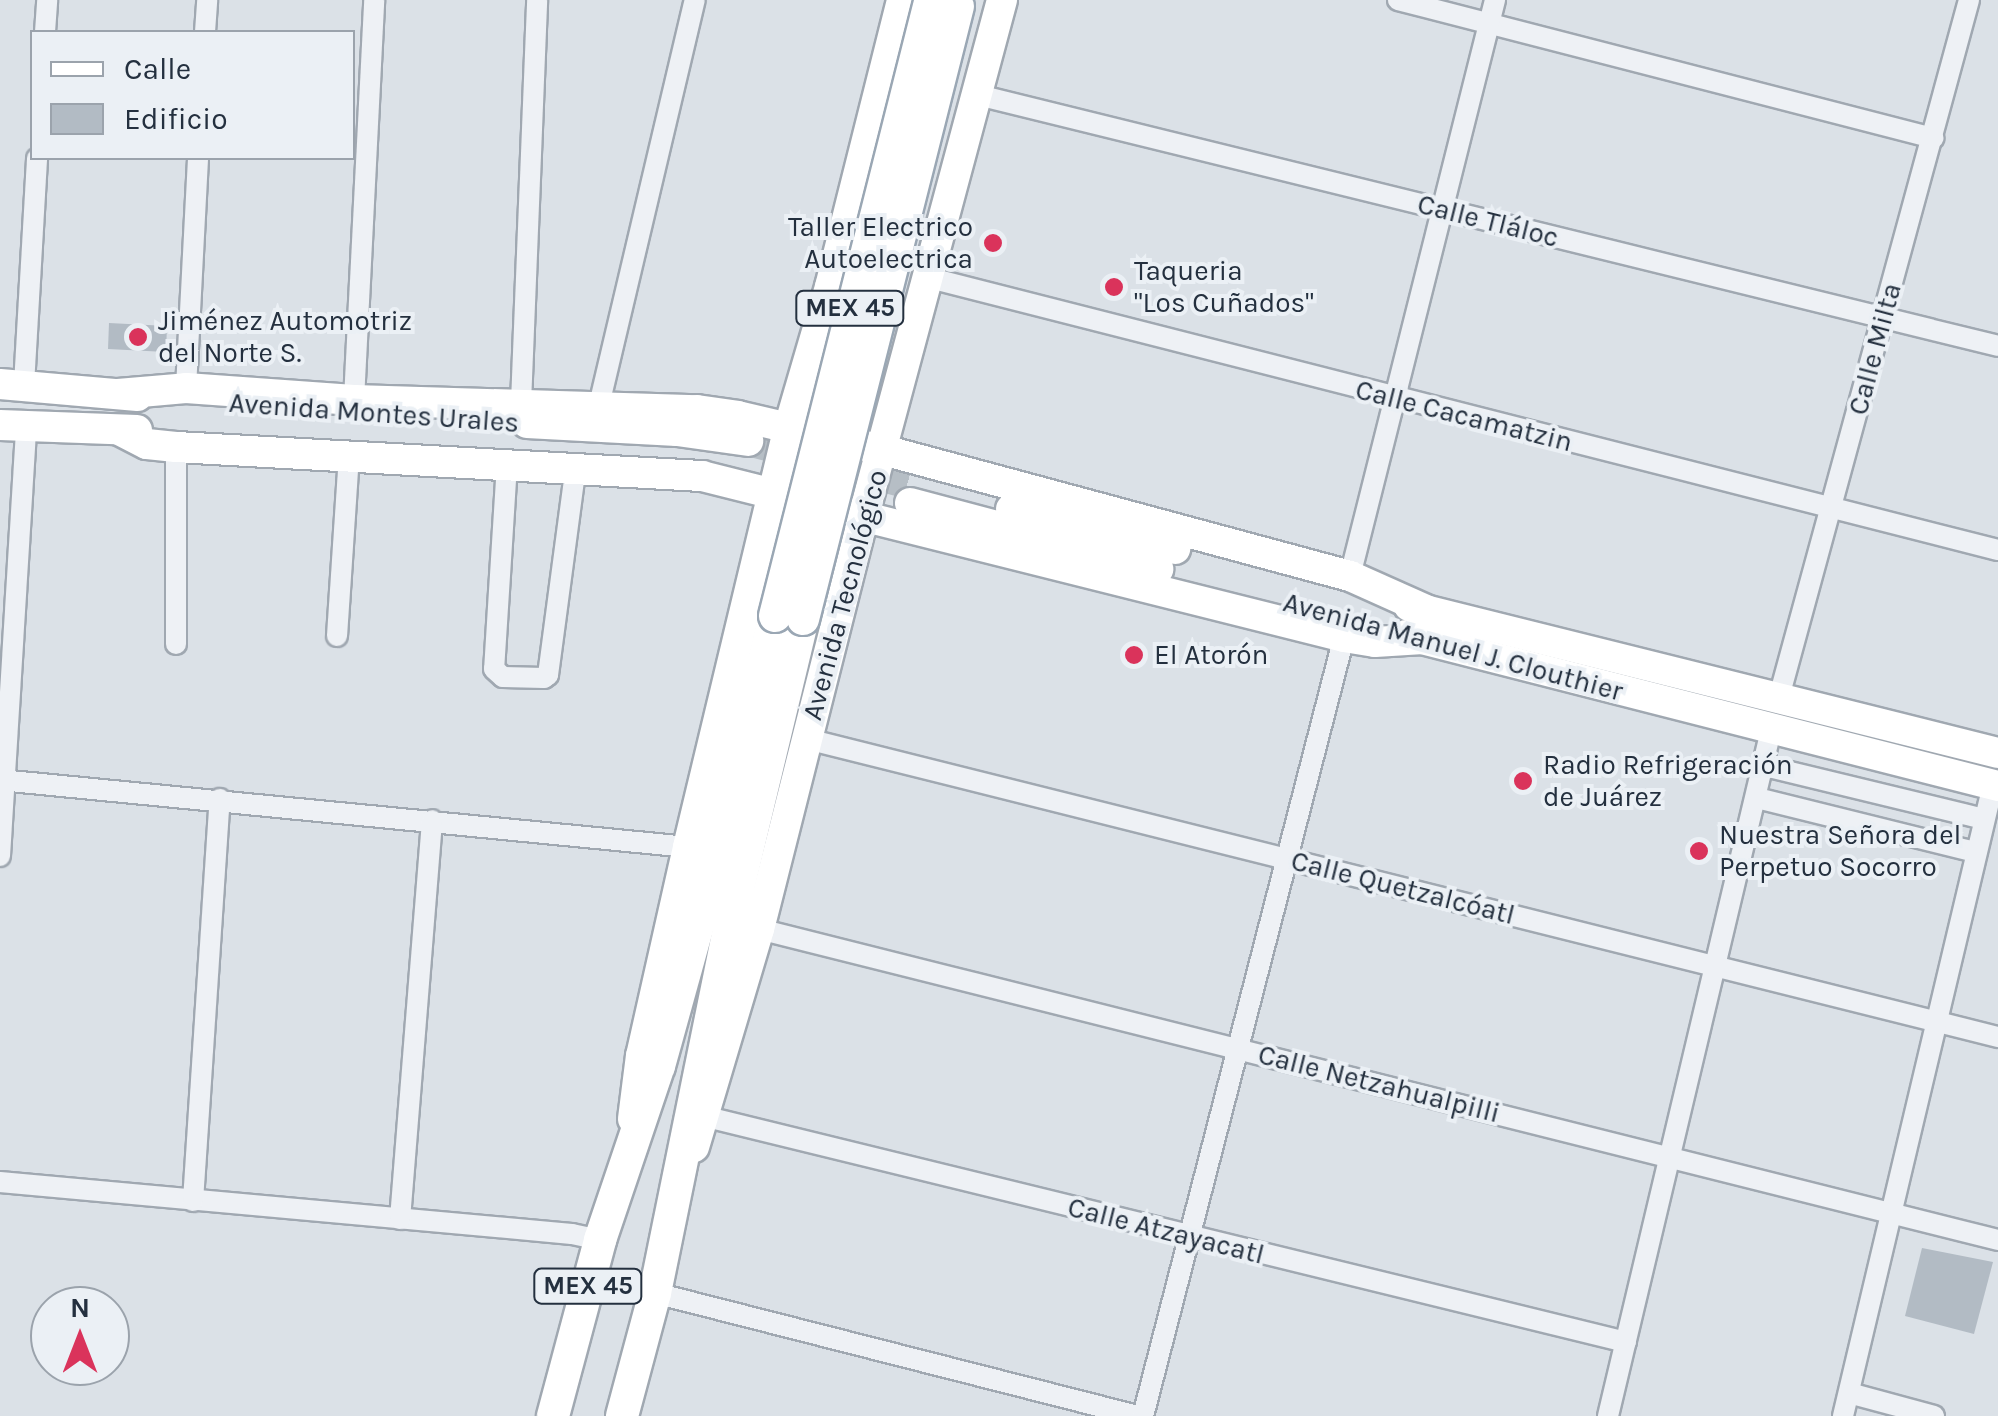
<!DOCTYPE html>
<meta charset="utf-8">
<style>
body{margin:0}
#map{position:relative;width:1998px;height:1416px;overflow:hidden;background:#dbe1e7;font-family:Karla,sans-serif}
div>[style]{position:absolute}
.building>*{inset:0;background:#b2bbc4}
.secondary-tunnel>*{height:30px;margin-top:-15px;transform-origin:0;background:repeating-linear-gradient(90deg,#b6bec5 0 30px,transparent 0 45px)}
.roads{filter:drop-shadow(2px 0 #a0a8b1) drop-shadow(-2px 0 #a0a8b1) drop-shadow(0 2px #a0a8b1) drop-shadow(0 -2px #a0a8b1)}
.street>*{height:20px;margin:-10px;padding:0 10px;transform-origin:10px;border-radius:10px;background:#eef1f5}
.secondary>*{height:30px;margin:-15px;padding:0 15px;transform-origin:15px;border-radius:15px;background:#fff}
.primary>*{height:32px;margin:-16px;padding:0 16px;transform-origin:16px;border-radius:16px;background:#fff}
.bridges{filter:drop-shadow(2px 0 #9aa7b4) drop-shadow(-2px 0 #9aa7b4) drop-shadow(0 2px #9aa7b4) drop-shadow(0 -2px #9aa7b4)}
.primary-bridge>*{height:32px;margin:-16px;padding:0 16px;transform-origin:16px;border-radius:16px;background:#fff}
.dots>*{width:28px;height:28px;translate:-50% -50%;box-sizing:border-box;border:5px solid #ebf0f5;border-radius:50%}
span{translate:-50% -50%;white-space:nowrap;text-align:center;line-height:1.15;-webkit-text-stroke:8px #ebf0f5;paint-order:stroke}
.shield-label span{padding:2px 8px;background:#ebf0f5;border:2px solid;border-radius:8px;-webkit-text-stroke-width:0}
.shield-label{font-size:25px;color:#24303f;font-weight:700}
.street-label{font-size:28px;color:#24303f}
.poi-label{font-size:28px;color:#24303f}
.right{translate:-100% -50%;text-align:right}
.left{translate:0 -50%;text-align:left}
.legend{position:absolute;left:30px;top:30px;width:325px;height:130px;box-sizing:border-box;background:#ebf0f5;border:2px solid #9ba3ac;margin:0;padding:12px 18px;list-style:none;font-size:30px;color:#24303f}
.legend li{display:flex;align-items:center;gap:20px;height:50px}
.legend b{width:50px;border:2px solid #9ba3ac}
.north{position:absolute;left:30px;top:1286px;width:100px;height:100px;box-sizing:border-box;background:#ebf0f5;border:2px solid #9ba3ac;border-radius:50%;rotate:0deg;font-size:28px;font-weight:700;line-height:40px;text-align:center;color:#24303f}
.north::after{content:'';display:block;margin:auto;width:35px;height:45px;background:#da335b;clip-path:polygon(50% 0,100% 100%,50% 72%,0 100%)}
</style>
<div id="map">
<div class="building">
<i style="clip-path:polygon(109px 323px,167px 326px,166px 352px,108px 349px)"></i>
<i style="clip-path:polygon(1922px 1248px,1993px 1262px,1974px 1334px,1905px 1316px)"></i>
</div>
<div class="secondary-tunnel">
<i style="left:748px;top:441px;width:174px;rotate:15deg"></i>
</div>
<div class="roads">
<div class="street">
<i style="left:1398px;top:0;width:553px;rotate:14.46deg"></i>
<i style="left:45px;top:32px;width:32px;rotate:-86deg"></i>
<i style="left:205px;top:32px;width:32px;rotate:-86deg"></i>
<i style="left:978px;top:95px;width:1050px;rotate:13.82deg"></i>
<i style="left:930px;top:278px;width:1102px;rotate:14.29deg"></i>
<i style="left:24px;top:385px;width:227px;rotate:-86.7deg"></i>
<i style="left:186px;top:388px;width:230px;rotate:-87deg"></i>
<i style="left:354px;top:400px;width:400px;rotate:-87.1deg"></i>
<i style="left:521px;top:403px;width:403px;rotate:-87.7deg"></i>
<i style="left:599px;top:405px;width:416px;rotate:-76.7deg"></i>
<i style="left:176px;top:447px;width:197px;rotate:90deg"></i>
<i style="left:507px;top:464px;width:205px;rotate:93.6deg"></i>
<i style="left:494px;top:669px;width:12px;rotate:42deg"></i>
<i style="left:503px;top:677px;width:41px;rotate:1.4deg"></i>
<i style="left:544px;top:678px;width:5px;rotate:-37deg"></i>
<i style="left:548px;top:675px;width:211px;rotate:-82.4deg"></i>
<i style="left:1350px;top:576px;width:594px;rotate:-75.87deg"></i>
<i style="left:337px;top:636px;width:179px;rotate:-86.2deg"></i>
<i style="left:1779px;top:697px;width:722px;rotate:-74.75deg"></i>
<i style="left:807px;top:739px;width:1228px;rotate:14.05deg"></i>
<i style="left:1765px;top:766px;width:225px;rotate:13.6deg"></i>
<i style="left:0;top:780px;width:691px;rotate:5.56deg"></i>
<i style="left:1757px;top:798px;width:226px;rotate:13.9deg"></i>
<i style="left:0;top:856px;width:431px;rotate:-86.5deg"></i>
<i style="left:759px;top:929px;width:1277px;rotate:14.09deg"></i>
<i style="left:707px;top:1117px;width:946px;rotate:13.76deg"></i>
<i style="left:0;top:1182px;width:574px;rotate:5.19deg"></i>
<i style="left:572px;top:1234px;width:29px;rotate:12deg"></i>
<i style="left:193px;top:1201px;width:403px;rotate:-86.2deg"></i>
<i style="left:400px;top:1219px;width:400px;rotate:-85.4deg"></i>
<i style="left:655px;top:1293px;width:496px;rotate:14.3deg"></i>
<i style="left:1849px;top:1393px;width:88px;rotate:15.1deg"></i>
<i style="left:1143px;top:1416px;width:805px;rotate:-75.53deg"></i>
<i style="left:1608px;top:1416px;width:705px;rotate:-76.63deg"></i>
<i style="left:1843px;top:1416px;width:649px;rotate:-76.63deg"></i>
</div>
<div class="secondary">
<i style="left:0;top:384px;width:138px;rotate:5deg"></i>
<i style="left:118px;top:394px;width:68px;rotate:-5deg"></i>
<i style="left:186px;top:388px;width:168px;rotate:4.1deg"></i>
<i style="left:354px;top:400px;width:343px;rotate:1.7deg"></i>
<i style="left:697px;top:410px;width:41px;rotate:8.3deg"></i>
<i style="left:738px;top:416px;width:149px;rotate:13.2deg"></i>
<i style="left:883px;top:450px;width:484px;rotate:15.1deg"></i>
<i style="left:1350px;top:576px;width:83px;rotate:24.1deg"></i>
<i style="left:527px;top:423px;width:150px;rotate:3.1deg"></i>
<i style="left:677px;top:431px;width:72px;rotate:8deg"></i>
<i style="left:0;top:425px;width:137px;rotate:2.1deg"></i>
<i style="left:119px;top:430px;width:31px;rotate:27deg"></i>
<i style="left:147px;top:444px;width:29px;rotate:6deg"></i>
<i style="left:176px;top:447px;width:527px;rotate:3.16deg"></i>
<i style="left:702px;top:476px;width:662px;rotate:14.08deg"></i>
<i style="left:1344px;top:637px;width:31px;rotate:9deg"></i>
<i style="left:1375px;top:642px;width:48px;rotate:-3.6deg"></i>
<i style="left:910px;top:503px;width:257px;rotate:14.9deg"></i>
<i style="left:1011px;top:509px;width:169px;rotate:13.7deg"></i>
<i style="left:1409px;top:606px;width:607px;rotate:14.01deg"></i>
<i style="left:1406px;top:635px;width:611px;rotate:14.31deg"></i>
<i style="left:633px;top:1119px;width:64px;rotate:-82.8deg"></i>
<i style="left:641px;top:1056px;width:214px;rotate:-77.3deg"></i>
<i style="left:688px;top:847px;width:432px;rotate:-76.5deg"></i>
<i style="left:789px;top:427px;width:146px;rotate:-73.7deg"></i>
<i style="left:830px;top:287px;width:296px;rotate:-75.9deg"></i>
<i style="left:694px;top:1147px;width:227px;rotate:-73.4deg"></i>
<i style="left:759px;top:929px;width:428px;rotate:-75.8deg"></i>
<i style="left:864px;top:514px;width:532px;rotate:-74.97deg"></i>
</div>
<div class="primary">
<i style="left:553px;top:1416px;width:182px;rotate:-75deg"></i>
<i style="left:600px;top:1240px;width:184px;rotate:-71.3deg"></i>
<i style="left:659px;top:1066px;width:172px;rotate:-74.5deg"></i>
<i style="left:705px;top:900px;width:292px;rotate:-76.2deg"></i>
<i style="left:622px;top:1416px;width:127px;rotate:-75deg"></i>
<i style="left:655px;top:1293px;width:383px;rotate:-78.5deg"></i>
<i style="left:731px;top:918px;width:308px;rotate:-76.5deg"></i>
</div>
</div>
<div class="bridges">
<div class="primary-bridge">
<i style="left:775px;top:616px;width:633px;rotate:-75.83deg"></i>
<i style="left:803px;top:619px;width:632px;rotate:-75.81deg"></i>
</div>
</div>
<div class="dots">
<i style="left:993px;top:243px;background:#da335b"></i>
<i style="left:1114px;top:287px;background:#da335b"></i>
<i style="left:138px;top:337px;background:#da335b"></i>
<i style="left:1134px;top:655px;background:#da335b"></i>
<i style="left:1523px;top:781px;background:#da335b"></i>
<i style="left:1699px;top:851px;background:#da335b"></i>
</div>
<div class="shield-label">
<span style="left:850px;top:308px">MEX 45</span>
<span style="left:588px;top:1286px">MEX 45</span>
</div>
<div class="street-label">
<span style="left:1488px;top:221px;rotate:14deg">Calle Tláloc</span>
<span style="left:1875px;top:349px;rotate:-75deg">Calle Milta</span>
<span style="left:374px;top:413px;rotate:4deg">Avenida Montes Urales</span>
<span style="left:1464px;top:416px;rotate:14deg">Calle Cacamatzin</span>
<span style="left:845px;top:595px;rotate:-75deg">Avenida Tecnológico</span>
<span style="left:1453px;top:647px;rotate:15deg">Avenida Manuel J. Clouthier</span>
<span style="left:1403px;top:888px;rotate:14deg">Calle Quetzalcóatl</span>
<span style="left:1379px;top:1084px;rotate:14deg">Calle Netzahualpilli</span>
<span style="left:1166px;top:1231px;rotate:14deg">Calle Atzayacatl</span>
</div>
<div class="poi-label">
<span class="right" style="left:973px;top:243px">Taller Electrico<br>Autoelectrica</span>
<span class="left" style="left:1134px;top:287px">Taqueria<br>"Los Cuñados"</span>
<span class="left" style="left:158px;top:337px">Jiménez Automotriz<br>del Norte S.</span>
<span class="left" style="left:1154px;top:655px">El Atorón</span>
<span class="left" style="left:1543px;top:781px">Radio Refrigeración<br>de Juárez</span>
<span class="left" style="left:1719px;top:851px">Nuestra Señora del<br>Perpetuo Socorro</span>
</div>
<ul class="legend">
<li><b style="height:12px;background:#fff"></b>Calle</li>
<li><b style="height:28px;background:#b2bbc4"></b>Edificio</li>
</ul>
<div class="north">N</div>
</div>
